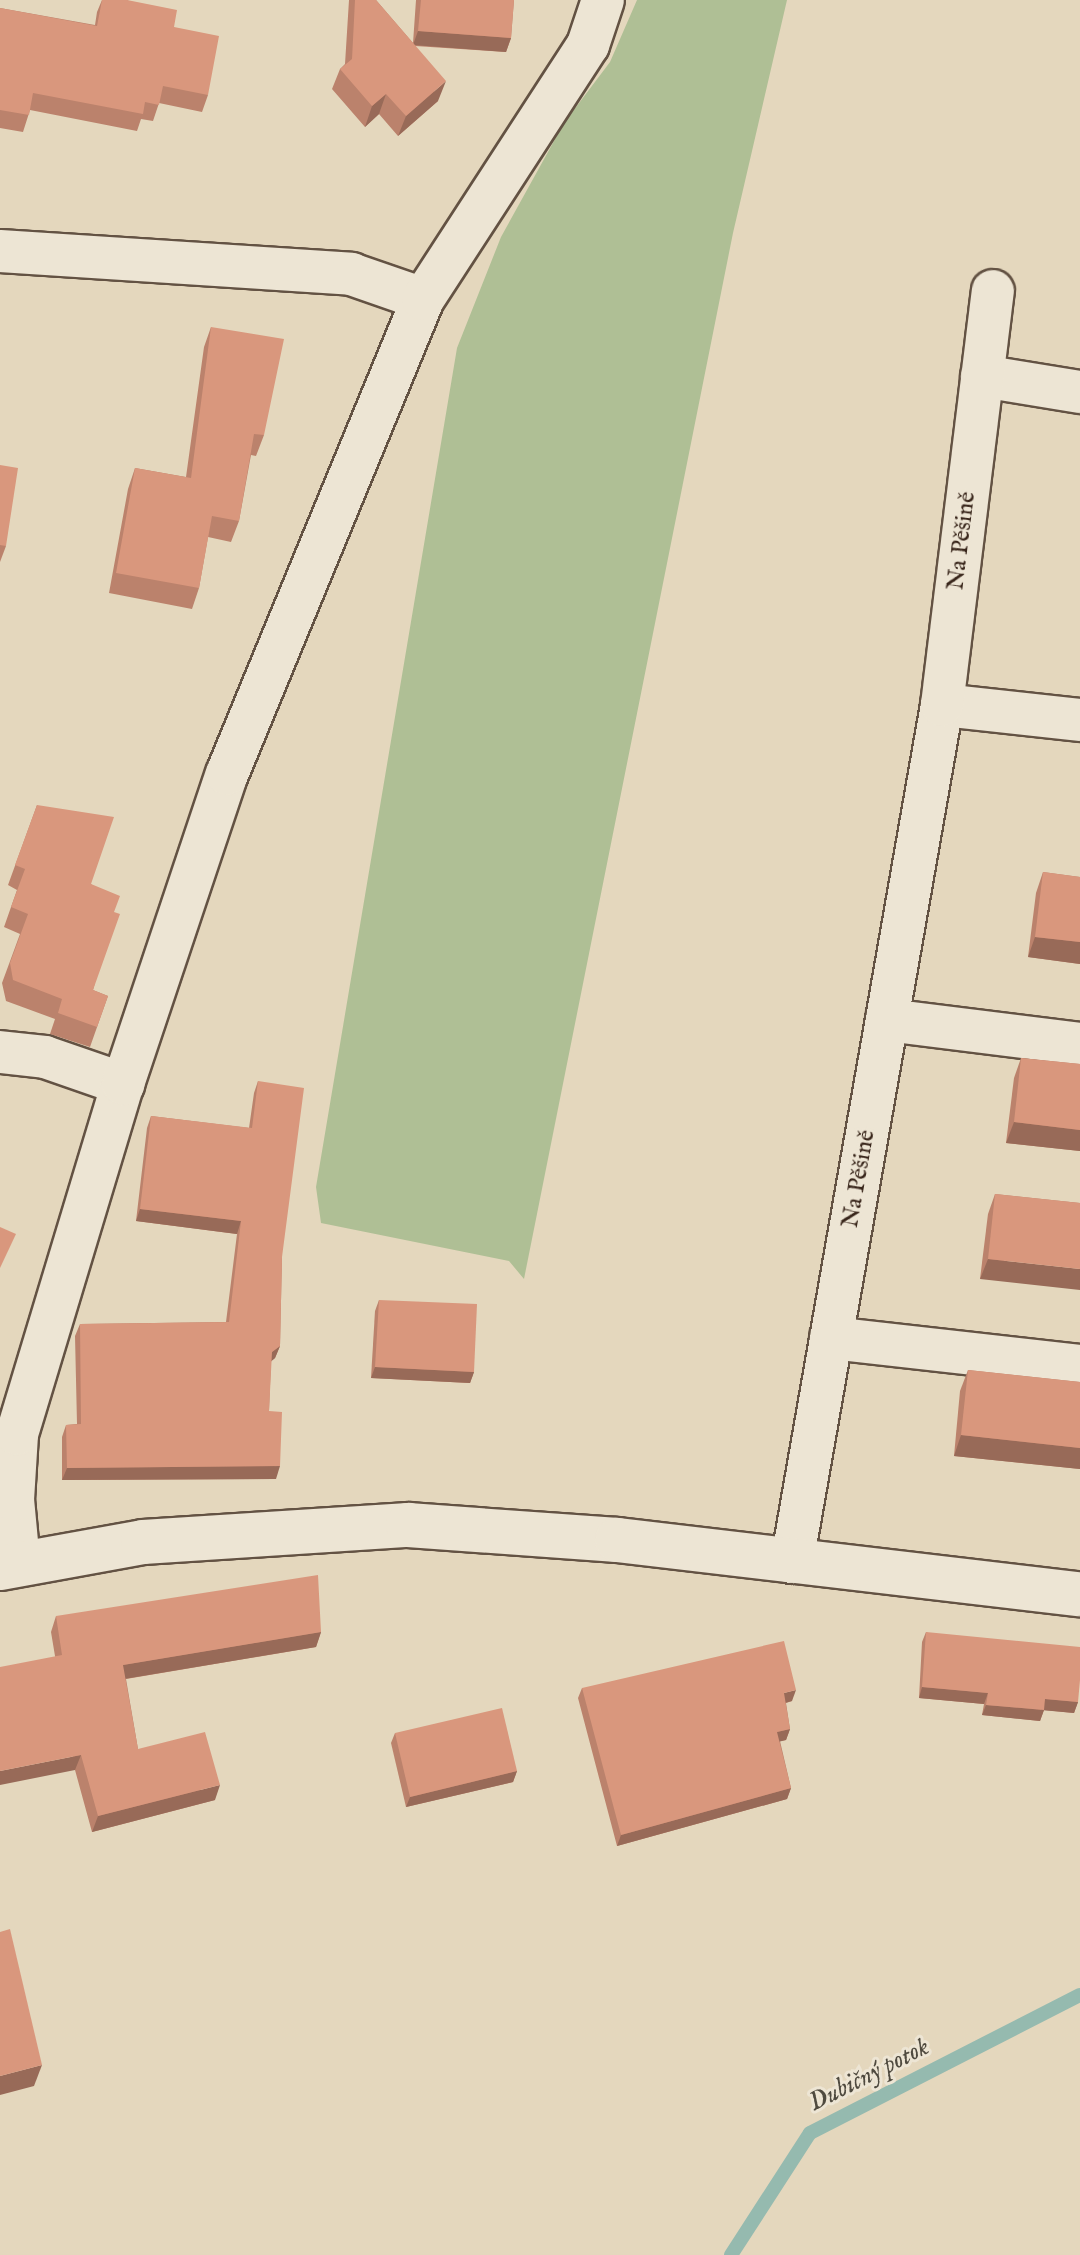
<!DOCTYPE html>
<meta charset="utf-8">
<style>
body{margin:0}
#map{position:relative;width:1080px;height:2255px;overflow:hidden;background:#e4d7bd;font-family:"IM FELL English",serif}
div>[style]{position:absolute}
.green>*{inset:0;background:#afbf95}
.stream>*{height:14px;margin:-7px;padding:0 7px;transform-origin:7px;border-radius:7px;background:#95baaf}
.roads{filter:drop-shadow(2px 0 #635243) drop-shadow(-2px 0 #635243) drop-shadow(0 2px #635243) drop-shadow(0 -2px #635243)}
.street>*{height:42px;margin:-21px;padding:0 21px;transform-origin:21px;border-radius:21px;background:#ede5d4}
.secondary>*{height:44px;margin:-22px;padding:0 22px;transform-origin:22px;border-radius:22px;background:#ede5d4}
.wall>*{inset:0;background:#bb826c}
.shaded-wall>*{inset:0;background:#986a58}
.building>*{inset:0;background:#d9977d}
span{translate:-50% -50%;white-space:nowrap;text-align:center;line-height:1.15;-webkit-text-stroke:6px #ede5d4;paint-order:stroke}
.street-label{font-size:24px;color:#38251a}
.water-label{font-size:26px;color:#4f4a3f;font-style:italic}
</style>
<div id="map">
<div class="green">
<i style="clip-path:polygon(637px 0,787px 0,733px 233px,524px 1279px,509px 1261px,321px 1223px,316px 1187px,457px 348px,501px 237px,564px 123px,610px 62px)"></i>
</div>
<div class="stream">
<i style="left:731px;top:2255px;width:145px;rotate:-57.1deg"></i>
<i style="left:810px;top:2133px;width:303px;rotate:-27.1deg"></i>
</div>
<div class="roads">
<div class="street">
<i style="left:0;top:251px;width:352px;rotate:3.7deg"></i>
<i style="left:351px;top:274px;width:76px;rotate:19.1deg"></i>
<i style="left:982px;top:376px;width:99px;rotate:9.3deg"></i>
<i style="left:942px;top:705px;width:139px;rotate:6.2deg"></i>
<i style="left:887px;top:1020px;width:194px;rotate:7.1deg"></i>
<i style="left:0;top:1052px;width:45px;rotate:6.3deg"></i>
<i style="left:45px;top:1057px;width:83px;rotate:19.1deg"></i>
<i style="left:831px;top:1338px;width:251px;rotate:6.4deg"></i>
<i style="left:792px;top:1562px;width:870px;rotate:-80.07deg"></i>
<i style="left:942px;top:705px;width:417px;rotate:-83deg"></i>
<i style="left:19px;top:1563px;width:63px;rotate:-95.4deg"></i>
<i style="left:13px;top:1500px;width:66px;rotate:-86.5deg"></i>
<i style="left:17px;top:1434px;width:366px;rotate:-73.2deg"></i>
<i style="left:123px;top:1084px;width:327px;rotate:-71.5deg"></i>
<i style="left:227px;top:774px;width:514px;rotate:-67.58deg"></i>
<i style="left:423px;top:299px;width:303px;rotate:-57deg"></i>
<i style="left:588px;top:45px;width:47px;rotate:-71.6deg"></i>
</div>
<div class="secondary">
<i style="left:0;top:1568px;width:145px;rotate:-10.3deg"></i>
<i style="left:143px;top:1542px;width:266px;rotate:-3.7deg"></i>
<i style="left:408px;top:1525px;width:210px;rotate:4.1deg"></i>
<i style="left:617px;top:1540px;width:466px;rotate:6.7deg"></i>
</div>
</div>
<div class="wall">
<i style="clip-path:polygon(102px 0,127px 0,174px 27px,208px 95px,202px 112px,159px 103px,153px 121px,141px 119px,137px 131px,30px 110px,23px 132px,0 128px,0 8px,95px 25px,97px 12px)"></i>
<i style="clip-path:polygon(349px 0,376px 0,413px 43px,416px 0,514px 0,511px 38px,506px 52px,415px 46px,438px 101px,398px 136px,379px 114px,365px 127px,332px 89px,340px 69px,345px 64px)"></i>
<i style="clip-path:polygon(211px 327px,264px 435px,256px 456px,251px 455px,239px 521px,231px 542px,208px 537px,199px 588px,192px 609px,109px 593px,128px 489px,135px 468px,186px 477px,204px 347px)"></i>
<i style="clip-path:polygon(0 465px,6px 546px,0 562px)"></i>
<i style="clip-path:polygon(37px 805px,91px 884px,114px 912px,93px 990px,108px 996px,90px 1047px,50px 1034px,55px 1019px,6px 1001px,2px 983px,20px 934px,4px 927px,17px 890px,8px 885px)"></i>
<i style="clip-path:polygon(1043px 872px,1080px 877px,1080px 964px,1028px 957px,1036px 893px)"></i>
<i style="clip-path:polygon(1021px 1058px,1080px 1064px,1080px 1151px,1006px 1143px,1014px 1078px)"></i>
<i style="clip-path:polygon(258px 1081px,282px 1257px,280px 1346px,275px 1358px,271px 1361px,269px 1411px,276px 1479px,62px 1480px,62px 1437px,66px 1425px,77px 1424px,75px 1336px,80px 1324px,226px 1322px,237px 1234px,136px 1221px,147px 1128px,151px 1116px,249px 1128px,254px 1093px)"></i>
<i style="clip-path:polygon(995px 1194px,1080px 1203px,980px 1279px,988px 1214px)"></i>
<i style="clip-path:polygon(379px 1300px,474px 1372px,470px 1383px,371px 1378px,375px 1311px)"></i>
<i style="clip-path:polygon(968px 1370px,1080px 1382px,1080px 1469px,954px 1456px,960px 1391px)"></i>
<i style="clip-path:polygon(56px 1616px,321px 1632px,316px 1647px,126px 1679px,138px 1749px,215px 1800px,92px 1832px,75px 1770px,55px 1656px,51px 1632px)"></i>
<i style="clip-path:polygon(926px 1632px,1078px 1702px,1074px 1713px,1044px 1710px,1040px 1721px,982px 1715px,984px 1704px,919px 1698px,922px 1642px)"></i>
<i style="clip-path:polygon(582px 1688px,792px 1701px,786px 1703px,790px 1729px,786px 1740px,780px 1741px,791px 1788px,787px 1799px,617px 1846px,578px 1698px)"></i>
<i style="clip-path:polygon(395px 1733px,517px 1771px,513px 1782px,406px 1807px,391px 1743px)"></i>
</div>
<div class="shaded-wall">
<i style="clip-path:polygon(418px 31px,511px 38px,506px 52px,413px 45px)"></i>
<i style="clip-path:polygon(446px 81px,438px 101px,398px 136px,406px 116px)"></i>
<i style="clip-path:polygon(386px 94px,379px 114px,365px 127px,372px 106px)"></i>
<i style="clip-path:polygon(1035px 937px,1080px 942px,1080px 964px,1028px 957px)"></i>
<i style="clip-path:polygon(1014px 1122px,1080px 1130px,1080px 1151px,1006px 1143px)"></i>
<i style="clip-path:polygon(140px 1209px,241px 1221px,237px 1234px,136px 1221px)"></i>
<i style="clip-path:polygon(988px 1259px,1080px 1269px,1080px 1290px,980px 1279px)"></i>
<i style="clip-path:polygon(280px 1346px,275px 1358px,267px 1365px,272px 1352px)"></i>
<i style="clip-path:polygon(375px 1367px,474px 1372px,470px 1383px,371px 1378px)"></i>
<i style="clip-path:polygon(961px 1435px,1080px 1448px,1080px 1469px,954px 1456px)"></i>
<i style="clip-path:polygon(280px 1466px,276px 1479px,62px 1480px,67px 1468px)"></i>
<i style="clip-path:polygon(321px 1632px,316px 1647px,118px 1680px,123px 1665px)"></i>
<i style="clip-path:polygon(922px 1687px,988px 1693px,984px 1704px,919px 1698px)"></i>
<i style="clip-path:polygon(796px 1690px,792px 1701px,781px 1704px,784px 1693px)"></i>
<i style="clip-path:polygon(1045px 1699px,1078px 1702px,1074px 1713px,1041px 1710px)"></i>
<i style="clip-path:polygon(986px 1705px,1044px 1710px,1040px 1721px,982px 1715px)"></i>
<i style="clip-path:polygon(790px 1729px,786px 1740px,774px 1743px,777px 1732px)"></i>
<i style="clip-path:polygon(81px 1755px,75px 1770px,0 1785px,0 1771px)"></i>
<i style="clip-path:polygon(517px 1771px,513px 1782px,406px 1807px,410px 1797px)"></i>
<i style="clip-path:polygon(220px 1785px,215px 1800px,92px 1832px,98px 1816px)"></i>
<i style="clip-path:polygon(791px 1788px,787px 1799px,617px 1846px,621px 1835px)"></i>
<i style="clip-path:polygon(42px 2065px,34px 2086px,0 2095px,0 2076px)"></i>
</div>
<div class="building">
<i style="clip-path:polygon(102px 0,127px 0,177px 10px,174px 27px,219px 36px,208px 95px,163px 86px,159px 105px,145px 102px,143px 114px,33px 93px,29px 115px,0 110px,0 8px,97px 26px)"></i>
<i style="clip-path:polygon(355px 0,376px 0,446px 81px,406px 116px,386px 94px,372px 106px,340px 69px,352px 59px)"></i>
<i style="clip-path:polygon(421px 0,514px 0,511px 38px,418px 31px)"></i>
<i style="clip-path:polygon(211px 327px,284px 339px,264px 435px,254px 434px,239px 521px,212px 516px,199px 588px,116px 573px,135px 468px,191px 478px)"></i>
<i style="clip-path:polygon(0 465px,18px 468px,6px 546px,0 545px)"></i>
<i style="clip-path:polygon(37px 805px,114px 817px,91px 884px,120px 896px,114px 912px,120px 914px,93px 990px,108px 996px,97px 1027px,58px 1013px,62px 999px,13px 980px,10px 963px,28px 914px,11px 907px,25px 869px,15px 865px)"></i>
<i style="clip-path:polygon(1043px 872px,1080px 877px,1080px 942px,1035px 937px)"></i>
<i style="clip-path:polygon(1021px 1058px,1080px 1064px,1080px 1130px,1014px 1122px)"></i>
<i style="clip-path:polygon(258px 1081px,304px 1088px,282px 1257px,280px 1346px,272px 1352px,269px 1411px,282px 1412px,280px 1466px,67px 1468px,66px 1425px,81px 1424px,80px 1324px,229px 1322px,241px 1221px,140px 1209px,151px 1116px,252px 1128px)"></i>
<i style="clip-path:polygon(995px 1194px,1080px 1203px,1080px 1269px,988px 1259px)"></i>
<i style="clip-path:polygon(0 1227px,16px 1234px,0 1268px)"></i>
<i style="clip-path:polygon(379px 1300px,477px 1304px,474px 1372px,375px 1367px)"></i>
<i style="clip-path:polygon(968px 1370px,1080px 1382px,1080px 1448px,961px 1435px)"></i>
<i style="clip-path:polygon(318px 1575px,321px 1632px,123px 1665px,138px 1749px,205px 1732px,220px 1785px,98px 1816px,81px 1755px,0 1771px,0 1667px,62px 1655px,56px 1616px)"></i>
<i style="clip-path:polygon(926px 1632px,1080px 1647px,1080px 1680px,1078px 1702px,1045px 1699px,1044px 1710px,986px 1705px,988px 1693px,922px 1687px)"></i>
<i style="clip-path:polygon(784px 1641px,796px 1690px,784px 1693px,790px 1729px,777px 1732px,791px 1788px,621px 1835px,582px 1688px)"></i>
<i style="clip-path:polygon(502px 1708px,517px 1771px,410px 1797px,395px 1733px)"></i>
<i style="clip-path:polygon(10px 1929px,42px 2065px,0 2076px,0 1932px)"></i>
</div>
<div class="street-label">
<span style="left:962px;top:541px;rotate:-83deg">Na Pěšině</span>
<span style="left:859px;top:1179px;rotate:-80deg">Na Pěšině</span>
</div>
<div class="water-label">
<span style="left:869px;top:2075px;rotate:-27deg">Dubičný potok</span>
</div>
</div>
